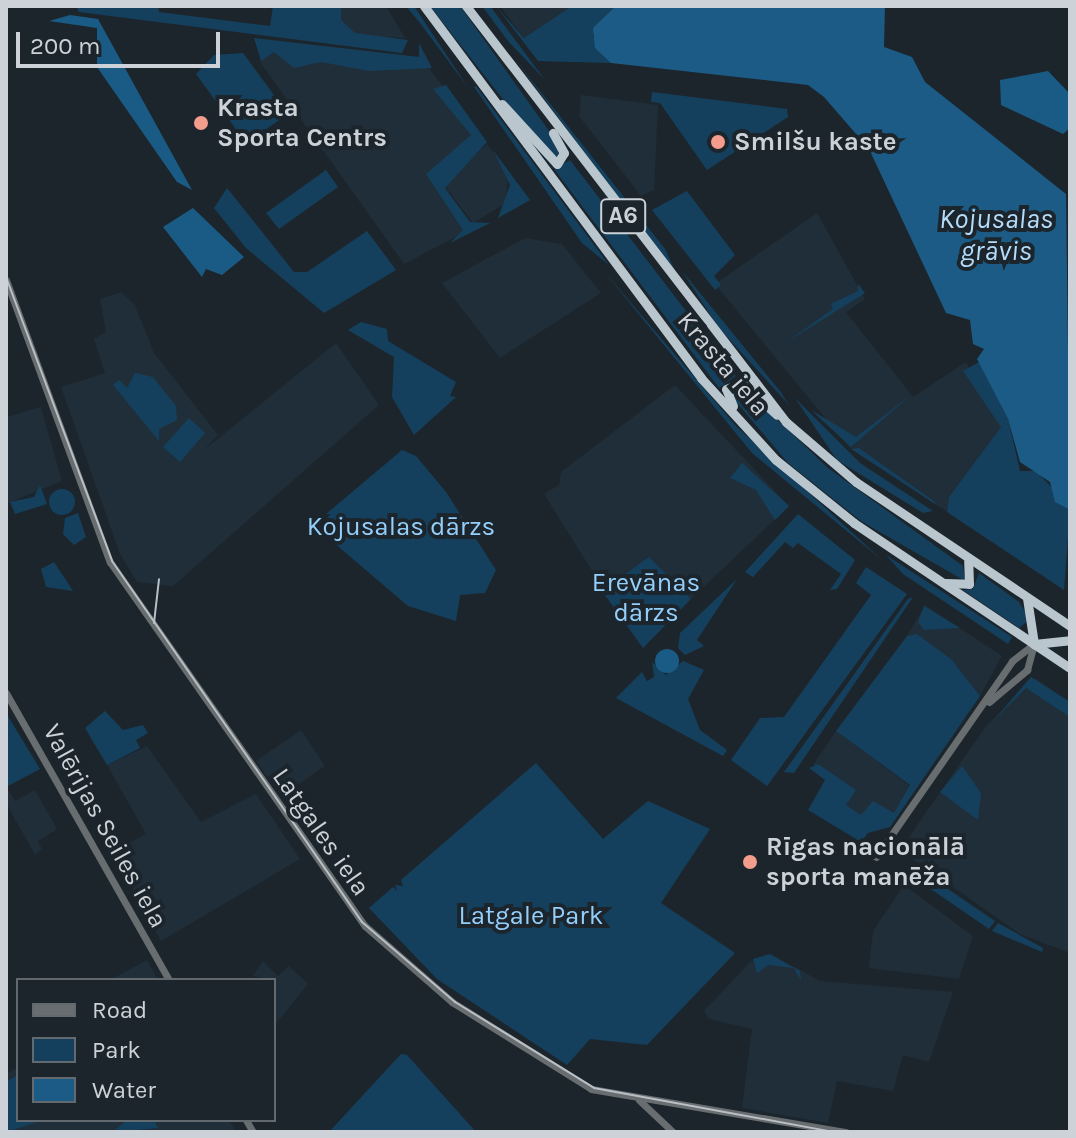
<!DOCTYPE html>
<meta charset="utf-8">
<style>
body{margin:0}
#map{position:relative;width:1076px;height:1138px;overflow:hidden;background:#1c252c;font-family:Karla,sans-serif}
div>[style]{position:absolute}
.built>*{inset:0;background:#1f2e39}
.green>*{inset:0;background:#15405d}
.round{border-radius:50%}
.forest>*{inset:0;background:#1a5b85}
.water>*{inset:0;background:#1b5b85}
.tertiary>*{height:7px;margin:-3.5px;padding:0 3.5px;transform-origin:3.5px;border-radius:3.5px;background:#686d70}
.trunk>*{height:9px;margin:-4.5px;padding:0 4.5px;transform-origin:4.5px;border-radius:4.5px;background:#bac6ce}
.tram>*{height:2px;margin:-1px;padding:0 1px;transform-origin:1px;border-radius:1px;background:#b9c0c5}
.dots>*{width:22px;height:22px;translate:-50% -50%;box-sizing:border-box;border:4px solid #1c252c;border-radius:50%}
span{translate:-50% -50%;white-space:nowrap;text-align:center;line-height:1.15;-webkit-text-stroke:8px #1c252c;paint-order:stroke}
.shield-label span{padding:2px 6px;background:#1c252c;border:2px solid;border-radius:6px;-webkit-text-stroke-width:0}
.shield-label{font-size:24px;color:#ccd2d7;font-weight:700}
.poi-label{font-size:26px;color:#ccd2d7;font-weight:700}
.left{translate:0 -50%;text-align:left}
.street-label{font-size:26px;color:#ccd2d7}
.park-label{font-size:26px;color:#94cffc}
.water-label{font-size:28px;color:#b4dbf9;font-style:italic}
.frame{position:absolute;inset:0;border:8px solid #ccd2d7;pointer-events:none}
.legend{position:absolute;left:16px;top:978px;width:260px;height:144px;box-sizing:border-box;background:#1c252c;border:2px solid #626a70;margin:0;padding:10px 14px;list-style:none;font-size:24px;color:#ccd2d7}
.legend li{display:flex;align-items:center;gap:16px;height:40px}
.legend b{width:40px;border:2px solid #626a70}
.scale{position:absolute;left:16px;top:32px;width:204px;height:36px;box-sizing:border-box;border:4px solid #ccd2d7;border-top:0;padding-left:10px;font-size:24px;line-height:28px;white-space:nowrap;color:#ccd2d7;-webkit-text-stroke:6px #1c252c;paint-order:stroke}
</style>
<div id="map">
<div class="built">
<i style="clip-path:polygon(334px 6px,386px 6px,405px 38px,353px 36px,338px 24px)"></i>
<i style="clip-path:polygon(500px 6px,572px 6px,524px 38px)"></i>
<i style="clip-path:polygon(265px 47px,429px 68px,483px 140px,435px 186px,467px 231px,404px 264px,260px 62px)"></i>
<i style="clip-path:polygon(581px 95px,658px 105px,654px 190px,641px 196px,579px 116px)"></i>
<i style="clip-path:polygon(487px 144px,508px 173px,506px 203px,473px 223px,444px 185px)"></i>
<i style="clip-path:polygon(817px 213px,865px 299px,846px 312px,913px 397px,966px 362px,1001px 427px,949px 497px,947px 512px,849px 447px,715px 284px)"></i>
<i style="clip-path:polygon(525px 238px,562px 244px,601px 293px,500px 358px,442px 283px)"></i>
<i style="clip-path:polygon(121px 292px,135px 305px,154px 353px,218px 435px,204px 450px,336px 343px,379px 405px,173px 586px,137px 582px,120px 554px,61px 387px,105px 373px,94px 339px,106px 332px,100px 299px)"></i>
<i style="clip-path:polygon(675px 385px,789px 506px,691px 599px,649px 558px,604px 590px,544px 494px,559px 485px,561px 472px)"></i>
<i style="clip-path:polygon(41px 407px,62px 481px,8px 503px,6px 417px)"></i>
<i style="clip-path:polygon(925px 605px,1002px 656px,980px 696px,952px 660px,907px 636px)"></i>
<i style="clip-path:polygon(1035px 678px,1070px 702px,1070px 953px,1020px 934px,900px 850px,986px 726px)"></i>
<i style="clip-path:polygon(301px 730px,325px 766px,281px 796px,256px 761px)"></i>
<i style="clip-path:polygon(836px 731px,910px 786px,894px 814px,863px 817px,845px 806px,854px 791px,813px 765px)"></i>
<i style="clip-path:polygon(147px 746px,201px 822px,256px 794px,300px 859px,161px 941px,112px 852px,146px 834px,107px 765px)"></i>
<i style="clip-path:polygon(6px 787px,15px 801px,35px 790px,57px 829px,38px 841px,42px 849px,35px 855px,6px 803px)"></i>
<i style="clip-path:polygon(904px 885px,973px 936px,959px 979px,869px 968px,873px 931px)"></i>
<i style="clip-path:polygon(147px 960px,158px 980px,110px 980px)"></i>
<i style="clip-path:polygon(263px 961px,278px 976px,289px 966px,308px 984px,274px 1026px,274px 980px,253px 976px)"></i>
<i style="clip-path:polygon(751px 961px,795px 967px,820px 981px,953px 992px,929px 1062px,903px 1055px,893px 1091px,837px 1081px,828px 1123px,742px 1108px,752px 1029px,709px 1019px,704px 1011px)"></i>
<i style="clip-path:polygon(18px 1067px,18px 1120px,229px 1120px,236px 1132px,6px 1132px,6px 1074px)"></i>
</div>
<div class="green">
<i style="clip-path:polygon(76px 6px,158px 6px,159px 12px,270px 26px,273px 6px,341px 6px,341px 20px,355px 33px,408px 40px,402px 53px,79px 12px)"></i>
<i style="clip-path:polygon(406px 6px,414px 6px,469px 89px,420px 23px)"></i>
<i style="clip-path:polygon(430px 6px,460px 6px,559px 145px,558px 158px,548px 157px)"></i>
<i style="clip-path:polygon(482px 6px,490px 6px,545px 80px,508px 41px)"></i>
<i style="clip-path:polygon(496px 6px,524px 38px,572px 6px,616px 6px,593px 36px,611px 63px,538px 61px)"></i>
<i style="clip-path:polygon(254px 38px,419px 57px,419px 43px,432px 68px,369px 71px,321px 62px,294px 68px,274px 52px,261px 61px)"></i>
<i style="clip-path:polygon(243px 53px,288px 114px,246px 143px,196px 74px,214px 55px)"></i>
<i style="clip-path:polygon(514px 58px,665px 249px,677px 275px,676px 276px)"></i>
<i style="clip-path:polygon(446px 85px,487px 142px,445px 188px,470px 222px,490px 223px,450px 243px,463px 230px,426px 174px,471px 135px,433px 89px)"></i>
<i style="clip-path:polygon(474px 87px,476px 86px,609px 265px,582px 243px)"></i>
<i style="clip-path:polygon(652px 92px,787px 109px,788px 117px,707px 170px,660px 103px,651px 102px)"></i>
<i style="clip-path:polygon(493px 150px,530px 200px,498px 218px,510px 185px)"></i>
<i style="clip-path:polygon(570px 160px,736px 376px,719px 388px,554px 169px)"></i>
<i style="clip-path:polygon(326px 170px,338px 187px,279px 229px,266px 213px)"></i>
<i style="clip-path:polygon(227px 188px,294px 272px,307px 272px,367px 231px,396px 270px,324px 313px,246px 248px,214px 208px)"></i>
<i style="clip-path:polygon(687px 191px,735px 255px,714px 276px,721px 285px,715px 290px,652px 210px)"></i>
<i style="clip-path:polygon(602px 269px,736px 426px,882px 560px,752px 453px)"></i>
<i style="clip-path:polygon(682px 271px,780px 391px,789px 405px,718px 327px)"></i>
<i style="clip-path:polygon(858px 284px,865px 293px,785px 343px,833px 309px,831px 304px,858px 291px)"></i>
<i style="clip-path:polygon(361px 322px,387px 329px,388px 341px,456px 382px,450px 396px,456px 397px,414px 435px,392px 397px,394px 357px,348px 330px)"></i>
<i style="clip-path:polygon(979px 362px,1008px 419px,1020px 471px,1036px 471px,1054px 490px,1055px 502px,1070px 510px,1064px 590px,947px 512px,949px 497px,1001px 427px,963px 371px)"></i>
<i style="clip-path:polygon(135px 373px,153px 377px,176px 406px,177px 420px,159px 429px,159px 441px,113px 385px,119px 380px,127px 388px)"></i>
<i style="clip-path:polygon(742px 386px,828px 468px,963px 566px,965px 581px,861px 521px,788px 463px,732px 397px,730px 390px)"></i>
<i style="clip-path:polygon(911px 395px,851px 447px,811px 410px,856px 437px)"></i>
<i style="clip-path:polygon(795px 398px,860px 463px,933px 511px,923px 513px,837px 460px)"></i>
<i style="clip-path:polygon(189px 418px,205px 433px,180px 462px,163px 447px)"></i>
<i style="clip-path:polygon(859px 448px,935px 502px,935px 504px,851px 449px)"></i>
<i style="clip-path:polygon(402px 450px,416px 456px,446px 492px,496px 570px,485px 593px,460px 595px,456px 621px,408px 606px,313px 525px)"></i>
<i style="clip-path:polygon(742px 463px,789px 506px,775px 520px,756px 490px,730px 478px)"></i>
<i style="clip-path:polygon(40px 485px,47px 504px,15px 514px,10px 502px,34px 497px)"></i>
<i class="round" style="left:49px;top:489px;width:26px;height:26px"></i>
<i style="clip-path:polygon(78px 513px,86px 537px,74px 545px,63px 534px,65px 518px)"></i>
<i style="clip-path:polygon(798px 514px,855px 560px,837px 589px,830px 590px,841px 574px,798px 543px,793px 548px,785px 542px,753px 577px,745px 572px)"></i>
<i style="clip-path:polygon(886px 555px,1012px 637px,1008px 644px,903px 574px)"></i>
<i style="clip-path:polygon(649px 557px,691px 599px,643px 648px,602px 591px)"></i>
<i style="clip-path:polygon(54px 562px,73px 591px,46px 587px,41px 569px)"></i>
<i style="clip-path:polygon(866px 567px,907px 594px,767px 786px,731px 760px,760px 718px,784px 717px,871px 595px,856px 583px)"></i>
<i style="clip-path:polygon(979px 573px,1019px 602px,1030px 619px,1019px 628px,963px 590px,973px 589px)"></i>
<i style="clip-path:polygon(737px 579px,697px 640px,704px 646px,685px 655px,678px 648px,680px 633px)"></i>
<i style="clip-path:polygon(913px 597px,794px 773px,784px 772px,908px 599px)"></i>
<i style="clip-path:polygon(924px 606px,960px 628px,924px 630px,918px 622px)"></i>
<i style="clip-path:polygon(917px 634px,952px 660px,980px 696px,890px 827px,868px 833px,861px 842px,808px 810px,825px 780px,809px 768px,818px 764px,856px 790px,846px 805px,861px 815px,873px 801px,894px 813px,910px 785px,836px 731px,907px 636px)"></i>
<i style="clip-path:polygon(683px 661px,704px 670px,688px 699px,700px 730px,727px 750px,723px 756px,616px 698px,642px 672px,647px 681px,654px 677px,652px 662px,666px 675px)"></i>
<i style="clip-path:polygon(1031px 677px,1070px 702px,1070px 717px,1026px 688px,993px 721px)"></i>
<i style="clip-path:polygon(105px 711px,123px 730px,143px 725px,148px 733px,136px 740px,140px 748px,107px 765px,85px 728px)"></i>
<i style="clip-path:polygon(6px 713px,40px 769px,6px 787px)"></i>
<i style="clip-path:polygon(536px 763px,603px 839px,648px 801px,710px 829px,661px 903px,735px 953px,647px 1045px,590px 1039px,567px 1065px,437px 979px,369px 908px,393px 887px,397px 891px,395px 885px,403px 886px,401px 880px)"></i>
<i style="clip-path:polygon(962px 766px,981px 793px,978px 820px,940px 792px)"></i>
<i style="clip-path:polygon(923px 872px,995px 921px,989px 929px,922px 883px)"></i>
<i style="clip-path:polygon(998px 923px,1043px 948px,1042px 952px,992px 931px)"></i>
<i style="clip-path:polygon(770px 954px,800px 971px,801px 981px,794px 968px,768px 965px,757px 973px,753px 959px)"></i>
<i style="clip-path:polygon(401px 1054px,407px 1055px,476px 1132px,329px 1132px)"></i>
<i style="clip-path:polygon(18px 1075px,18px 1120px,43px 1120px,7px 1132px,6px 1082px)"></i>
<i style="clip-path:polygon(127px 1120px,154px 1120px,158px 1128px,113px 1132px)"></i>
</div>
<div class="forest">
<i style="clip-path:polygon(70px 15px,98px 19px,192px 190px,177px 182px,97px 67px,97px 28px,49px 21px)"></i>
<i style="clip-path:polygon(1048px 71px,1070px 94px,1070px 128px,1063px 134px,1001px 105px,1000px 80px)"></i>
<i style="clip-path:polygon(193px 208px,244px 257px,222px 275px,206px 269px,202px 277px,163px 227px)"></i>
<i class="round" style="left:655px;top:649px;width:24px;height:24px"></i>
</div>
<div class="water">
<i style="clip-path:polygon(616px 6px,885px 6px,884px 47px,912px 57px,925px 82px,1066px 194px,1070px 510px,1055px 502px,1050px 482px,1020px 462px,1008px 419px,977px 359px,984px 349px,973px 344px,970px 320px,946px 313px,869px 149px,824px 97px,808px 85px,611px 63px,595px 48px,593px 28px)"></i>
</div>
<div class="tertiary">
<i style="left:6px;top:280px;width:301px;rotate:69.8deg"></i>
<i style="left:110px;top:562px;width:444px;rotate:55deg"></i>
<i style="left:365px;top:926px;width:116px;rotate:41.1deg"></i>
<i style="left:452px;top:1002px;width:164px;rotate:32deg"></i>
<i style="left:591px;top:1089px;width:259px;rotate:9.6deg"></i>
<i style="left:6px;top:693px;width:330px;rotate:60.4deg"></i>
<i style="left:989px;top:702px;width:50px;rotate:-40.1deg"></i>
<i style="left:1027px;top:670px;width:27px;rotate:-75deg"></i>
<i style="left:876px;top:857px;width:239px;rotate:-55.2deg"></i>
<i style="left:1012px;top:661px;width:28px;rotate:-38deg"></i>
<i style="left:639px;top:1100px;width:47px;rotate:43.3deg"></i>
<i style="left:246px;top:1120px;width:14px;rotate:60deg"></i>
</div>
<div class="trunk">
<i style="left:424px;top:6px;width:464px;rotate:53.3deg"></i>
<i style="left:701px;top:378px;width:111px;rotate:47.6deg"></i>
<i style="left:776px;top:460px;width:100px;rotate:38.9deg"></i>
<i style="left:854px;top:523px;width:260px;rotate:33.9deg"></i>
<i style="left:466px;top:6px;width:525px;rotate:52.43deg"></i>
<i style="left:786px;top:422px;width:92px;rotate:40.6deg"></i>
<i style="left:856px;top:482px;width:258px;rotate:33.9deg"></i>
<i style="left:502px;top:104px;width:81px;rotate:47.5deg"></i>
<i style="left:557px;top:164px;width:13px;rotate:-58deg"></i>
<i style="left:564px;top:153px;width:23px;rotate:-119deg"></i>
<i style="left:733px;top:406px;width:18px;rotate:-112deg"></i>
<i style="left:726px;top:389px;width:17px;rotate:-21deg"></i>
<i style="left:742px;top:383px;width:47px;rotate:42.4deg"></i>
<i style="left:945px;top:583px;width:24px;rotate:2deg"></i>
<i style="left:969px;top:584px;width:23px;rotate:-92deg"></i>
<i style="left:1027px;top:598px;width:47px;rotate:81.3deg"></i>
<i style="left:1034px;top:644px;width:36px;rotate:-6deg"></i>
</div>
<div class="tram">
<i style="left:6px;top:277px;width:303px;rotate:69.5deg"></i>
<i style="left:112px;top:561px;width:439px;rotate:55.3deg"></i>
<i style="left:362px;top:922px;width:123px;rotate:40.7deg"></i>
<i style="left:455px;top:1002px;width:163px;rotate:31.7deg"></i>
<i style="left:594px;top:1088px;width:243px;rotate:10.4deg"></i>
<i style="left:154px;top:623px;width:44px;rotate:-83.5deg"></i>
</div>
<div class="dots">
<i style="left:201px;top:123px;background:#f49d8c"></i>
<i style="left:718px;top:142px;background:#f49d8c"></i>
<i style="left:750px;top:862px;background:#f49d8c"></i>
</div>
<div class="shield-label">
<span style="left:623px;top:216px">A6</span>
</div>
<div class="poi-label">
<span class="left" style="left:217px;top:123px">Krasta<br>Sporta Centrs</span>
<span class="left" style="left:734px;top:142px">Smilšu kaste</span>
<span class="left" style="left:766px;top:862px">Rīgas nacionālā<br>sporta manēža</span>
</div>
<div class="street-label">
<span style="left:723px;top:364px;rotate:50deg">Krasta iela</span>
<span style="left:105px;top:826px;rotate:61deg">Valērijas Seiles iela</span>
<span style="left:321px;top:832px;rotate:55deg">Latgales iela</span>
</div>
<div class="park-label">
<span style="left:401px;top:527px">Kojusalas dārzs</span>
<span style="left:646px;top:598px">Erevānas<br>dārzs</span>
<span style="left:531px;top:916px">Latgale Park</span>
</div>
<div class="water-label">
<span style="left:996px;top:235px">Kojusalas<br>grāvis</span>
</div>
<div class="frame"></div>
<ul class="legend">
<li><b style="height:10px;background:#686d70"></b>Road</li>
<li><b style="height:22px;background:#15405d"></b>Park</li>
<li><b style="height:22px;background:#1b5b85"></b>Water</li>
</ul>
<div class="scale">200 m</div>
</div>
